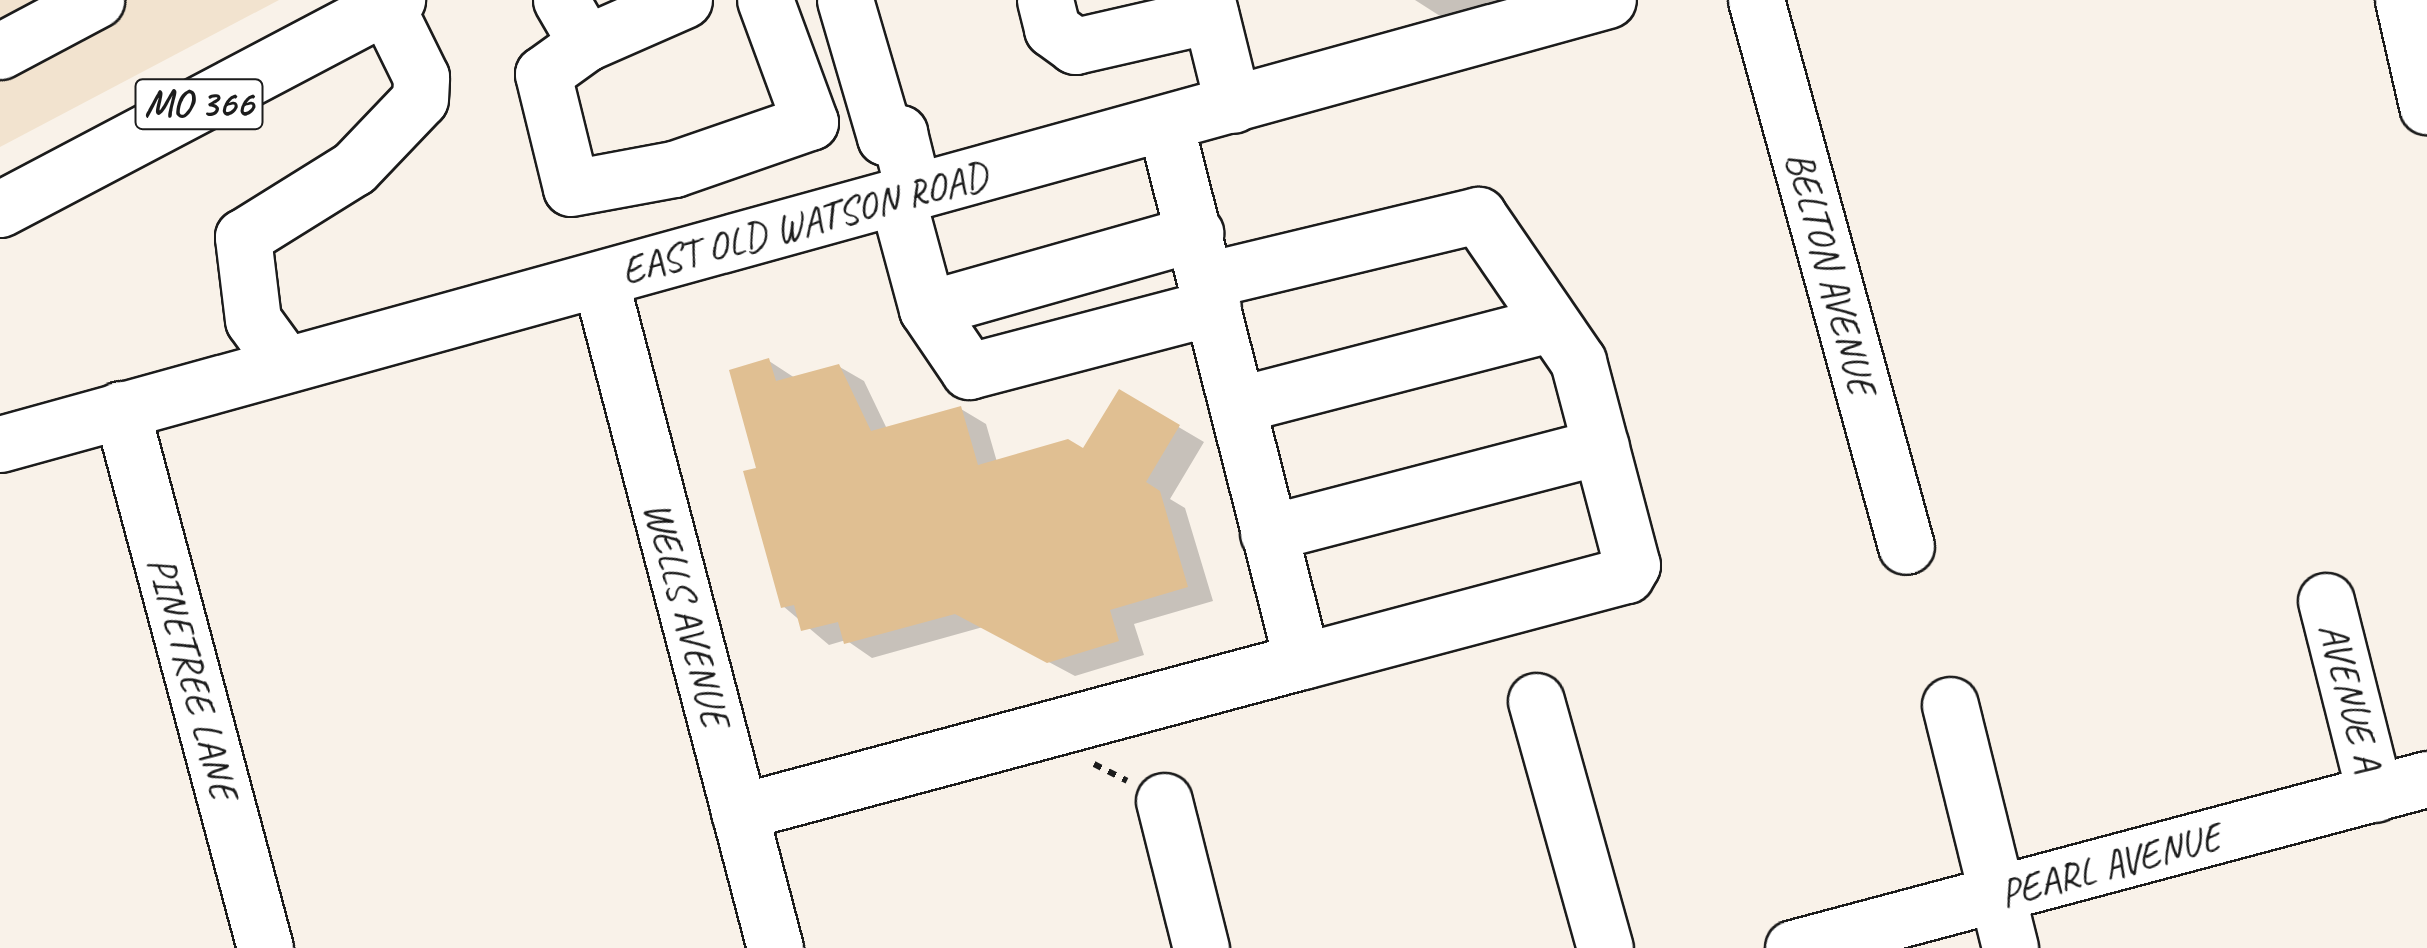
<!DOCTYPE html>
<style>
body{margin:0}
#map{position:relative;width:2427px;height:948px;overflow:hidden;background:#f9f2e9;font-family:Caveat,sans-serif}
div>[style]{position:absolute}
.built>*{inset:0;background:#f2e3cf}
.shadow>*{inset:0;background:#0003}
.building>*{inset:0;background:#e0bf92}
.path>*{height:6px;margin-top:-3px;transform-origin:0;background:repeating-linear-gradient(90deg,#1c1c1c 0 8px,transparent 0 16px)}
.roads{filter:drop-shadow(2px 0 #1c1c1c) drop-shadow(-2px 0 #1c1c1c) drop-shadow(0 2px #1c1c1c) drop-shadow(0 -2px #1c1c1c)}
.minor>*{height:55px;margin:-27.5px;padding:0 27.5px;transform-origin:27.5px;border-radius:27.5px;background:#fff}
.major>*{height:55px;margin:-27.5px;padding:0 27.5px;transform-origin:27.5px;border-radius:27.5px;background:#fff}
span{translate:-50% -50%;white-space:nowrap;text-align:center;line-height:1.15;-webkit-text-stroke:10px #fff;paint-order:stroke}
.shield-label span{padding:2px 8px;background:#fff;border:2px solid;border-radius:8px;-webkit-text-stroke-width:0}
.shield-label{font-size:38px;color:#1c1c1c;font-weight:700}
.street-label{font-size:40px;color:#1c1c1c}
</style>
<div id="map">
<div class="built">
<i style="clip-path:polygon(0 0,279px 0,0 147px)"></i>
</div>
<div class="shadow">
<i style="clip-path:polygon(1415px 0,1498px 0,1440px 16px)"></i>
<i style="clip-path:polygon(769px 361px,795px 378px,838px 366px,864px 381px,887px 429px,961px 409px,986px 424px,997px 462px,1084px 451px,1119px 392px,1204px 442px,1170px 499px,1185px 508px,1213px 601px,1134px 624px,1144px 655px,1075px 676px,983px 627px,872px 658px,846px 640px,829px 645px,783px 606px,759px 469px)"></i>
</div>
<div class="building">
<i style="clip-path:polygon(769px 358px,776px 381px,839px 364px,871px 431px,961px 406px,978px 465px,1068px 439px,1083px 448px,1119px 389px,1180px 425px,1146px 482px,1160px 491px,1188px 587px,1110px 610px,1119px 641px,1047px 663px,955px 614px,844px 644px,838px 622px,801px 631px,794px 605px,781px 608px,743px 471px,756px 468px,729px 370px)"></i>
</div>
<div class="path">
<i style="left:1094px;top:764px;width:37px;rotate:27deg"></i>
</div>
<div class="roads">
<div class="minor">
<i style="left:561px;top:0;width:50px;rotate:59.8deg"></i>
<i style="left:684px;top:0;width:107px;rotate:156.3deg"></i>
<i style="left:586px;top:43px;width:53px;rotate:144.2deg"></i>
<i style="left:543px;top:74px;width:117px;rotate:76.2deg"></i>
<i style="left:571px;top:188px;width:105px;rotate:-10.5deg"></i>
<i style="left:674px;top:169px;width:144px;rotate:-19.1deg"></i>
<i style="left:810px;top:122px;width:130px;rotate:-110.2deg"></i>
<i style="left:845px;top:0;width:143px;rotate:73.7deg"></i>
<i style="left:885px;top:137px;width:15px;rotate:-16deg"></i>
<i style="left:899px;top:133px;width:62px;rotate:76deg"></i>
<i style="left:1045px;top:0;width:30px;rotate:76deg"></i>
<i style="left:1052px;top:29px;width:29px;rotate:36deg"></i>
<i style="left:1075px;top:46px;width:139px;rotate:-12.9deg"></i>
<i style="left:1207px;top:0;width:108px;rotate:76.1deg"></i>
<i style="left:1756px;top:0;width:566px;rotate:74.64deg"></i>
<i style="left:2403px;top:0;width:109px;rotate:77.2deg"></i>
<i style="left:0;top:51px;width:109px;rotate:-28deg"></i>
<i style="left:897px;top:198px;width:115px;rotate:74.9deg"></i>
<i style="left:927px;top:309px;width:75px;rotate:55.9deg"></i>
<i style="left:969px;top:371px;width:252px;rotate:-14.7deg"></i>
<i style="left:600px;top:280px;width:691px;rotate:75.32deg"></i>
<i style="left:1207px;top:280px;width:279px;rotate:-13.5deg"></i>
<i style="left:1478px;top:215px;width:177px;rotate:55.6deg"></i>
<i style="left:1578px;top:361px;width:211px;rotate:75.2deg"></i>
<i style="left:1632px;top:565px;width:12px;rotate:121deg"></i>
<i style="left:1626px;top:575px;width:335px;rotate:165.1deg"></i>
<i style="left:927px;top:309px;width:279px;rotate:-15.8deg"></i>
<i style="left:285px;top:364px;width:54px;rotate:-126deg"></i>
<i style="left:253px;top:320px;width:84px;rotate:-96.9deg"></i>
<i style="left:243px;top:237px;width:131px;rotate:-31.9deg"></i>
<i style="left:354px;top:168px;width:95px;rotate:-46.3deg"></i>
<i style="left:420px;top:99px;width:22px;rotate:-87deg"></i>
<i style="left:421px;top:77px;width:79px;rotate:-116.2deg"></i>
<i style="left:1237px;top:405px;width:323px;rotate:-14.5deg"></i>
<i style="left:121px;top:409px;width:558px;rotate:75.04deg"></i>
<i style="left:0;top:444px;width:1668px;rotate:-15.44deg"></i>
<i style="left:1268px;top:533px;width:344px;rotate:-14.6deg"></i>
<i style="left:2326px;top:601px;width:199px;rotate:75.8deg"></i>
<i style="left:1536px;top:701px;width:256px;rotate:74.4deg"></i>
<i style="left:1950px;top:705px;width:250px;rotate:76.1deg"></i>
<i style="left:1164px;top:801px;width:152px;rotate:75.9deg"></i>
<i style="left:739px;top:812px;width:583px;rotate:-15.01deg"></i>
<i style="left:1302px;top:661px;width:554px;rotate:-104.31deg"></i>
<i style="left:1793px;top:948px;width:656px;rotate:-14.93deg"></i>
</div>
<div class="major">
<i style="left:0;top:209px;width:449px;rotate:-27.8deg"></i>
</div>
</div>
<div class="shield-label">
<span style="left:199px;top:104px">MO 366</span>
</div>
<div class="street-label">
<span style="left:804px;top:223px;rotate:-15deg">EAST OLD WATSON ROAD</span>
<span style="left:1831px;top:273px;rotate:75deg">BELTON AVENUE</span>
<span style="left:687px;top:614px;rotate:75deg">WELLS AVENUE</span>
<span style="left:193px;top:678px;rotate:75deg">PINETREE LANE</span>
<span style="left:2351px;top:697px;rotate:76deg">AVENUE A</span>
<span style="left:2110px;top:865px;rotate:-15deg">PEARL AVENUE</span>
</div>
</div>
